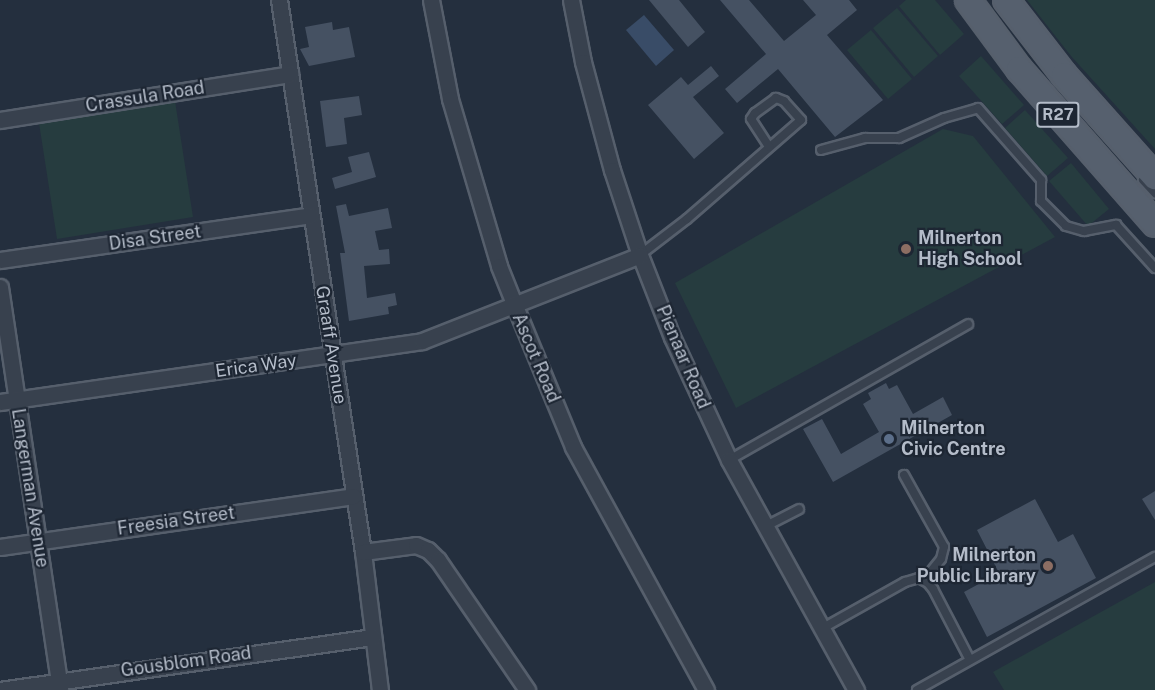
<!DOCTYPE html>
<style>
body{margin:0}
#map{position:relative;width:1155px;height:690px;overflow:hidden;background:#242f3e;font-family:"Public Sans",sans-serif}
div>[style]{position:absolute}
.green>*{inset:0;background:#263c3f}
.water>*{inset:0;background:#394c67}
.building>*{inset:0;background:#455162}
.roads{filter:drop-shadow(2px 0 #565f6c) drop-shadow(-2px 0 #565f6c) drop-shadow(0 2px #565f6c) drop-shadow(0 -2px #565f6c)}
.lane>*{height:8px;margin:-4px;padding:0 4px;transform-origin:4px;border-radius:4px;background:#38414e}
.street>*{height:15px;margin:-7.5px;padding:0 7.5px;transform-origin:7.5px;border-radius:7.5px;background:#38414e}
.primary>*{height:24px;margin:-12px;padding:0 12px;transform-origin:12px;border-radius:12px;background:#56606e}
.dots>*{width:16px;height:16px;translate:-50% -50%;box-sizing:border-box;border:3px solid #1d2633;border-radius:50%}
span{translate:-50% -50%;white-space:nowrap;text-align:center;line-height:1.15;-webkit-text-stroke:4.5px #1d2633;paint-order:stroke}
.shield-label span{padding:2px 4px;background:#1d2633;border:2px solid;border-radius:4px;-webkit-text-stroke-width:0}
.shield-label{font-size:16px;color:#b4bcc9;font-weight:700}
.street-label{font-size:18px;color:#b4bcc9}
.poi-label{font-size:18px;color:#b4bcc9;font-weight:700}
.left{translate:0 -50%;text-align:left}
.right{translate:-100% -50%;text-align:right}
</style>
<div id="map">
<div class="green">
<i style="clip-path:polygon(906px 0,935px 0,964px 34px,940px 55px,899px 6px)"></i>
<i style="clip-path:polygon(1027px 0,1155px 0,1155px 149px,1071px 56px)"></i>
<i style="clip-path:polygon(897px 8px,938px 56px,914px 77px,873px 28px)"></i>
<i style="clip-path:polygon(871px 30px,912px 79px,888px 99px,847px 50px)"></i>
<i style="clip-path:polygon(981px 56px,1024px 105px,1002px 124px,959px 76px)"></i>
<i style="clip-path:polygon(175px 101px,193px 217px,57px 239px,39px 123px)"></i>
<i style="clip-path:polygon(1025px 110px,1068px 158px,1047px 176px,1005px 128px)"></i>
<i style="clip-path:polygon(943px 129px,973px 136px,1055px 237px,736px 408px,675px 283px)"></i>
<i style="clip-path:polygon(1071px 163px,1109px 209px,1088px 226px,1049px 181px)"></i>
<i style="clip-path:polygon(1155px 582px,1155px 690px,1004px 690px,993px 672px)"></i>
</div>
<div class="water">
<i style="clip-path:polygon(644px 15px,674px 50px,656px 66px,626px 30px)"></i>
</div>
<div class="building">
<i style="clip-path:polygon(649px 0,679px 0,705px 32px,688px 47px)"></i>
<i style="clip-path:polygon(720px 0,749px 0,784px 41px,816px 15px,803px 0,849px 0,857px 10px,827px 35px,883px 100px,835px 137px,778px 69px,737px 103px,725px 89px,766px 54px)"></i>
<i style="clip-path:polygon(332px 22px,333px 30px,349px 27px,355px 57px,309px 66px,300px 49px,309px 47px,305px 27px)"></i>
<i style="clip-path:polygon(711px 66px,719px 76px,693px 97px,724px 133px,694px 159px,648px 105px,681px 77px,688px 85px)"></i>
<i style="clip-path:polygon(359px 96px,362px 115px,344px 118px,347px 144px,326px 147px,320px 101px)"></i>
<i style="clip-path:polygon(369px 152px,376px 177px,335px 189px,332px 178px,352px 172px,348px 157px)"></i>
<i style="clip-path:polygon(346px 204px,349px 216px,388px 208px,392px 228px,375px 231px,379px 250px,389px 249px,390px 264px,364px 266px,367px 298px,395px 293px,397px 305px,388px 307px,389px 314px,349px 321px,340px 253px,345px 253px,336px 206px)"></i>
<i style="clip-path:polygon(886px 383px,889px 389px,897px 385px,913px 414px,943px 397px,952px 415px,833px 482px,803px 429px,822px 419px,841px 454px,879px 432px,863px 404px,871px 399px,868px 393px)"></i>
<i style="clip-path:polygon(1155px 491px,1155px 520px,1142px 499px)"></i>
<i style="clip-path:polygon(1035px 499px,1058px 542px,1073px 534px,1096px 578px,987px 637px,964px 592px,999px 573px,977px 530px)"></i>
</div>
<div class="roads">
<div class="lane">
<i style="left:821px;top:150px;width:46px;rotate:-15.3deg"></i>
<i style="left:865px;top:138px;width:34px"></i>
<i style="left:899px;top:138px;width:49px;rotate:-24deg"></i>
<i style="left:944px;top:118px;width:35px;rotate:-16deg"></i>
<i style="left:978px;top:108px;width:96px;rotate:48.8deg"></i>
<i style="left:1041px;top:180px;width:21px;rotate:90deg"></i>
<i style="left:1041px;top:201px;width:35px;rotate:45deg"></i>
<i style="left:1066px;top:226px;width:19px;rotate:16deg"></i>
<i style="left:1084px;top:231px;width:33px;rotate:-11deg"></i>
<i style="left:1116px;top:225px;width:58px;rotate:47.8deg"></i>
<i style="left:1143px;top:180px;width:18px;rotate:47deg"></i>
<i style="left:640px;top:255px;width:59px;rotate:-37.5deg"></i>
<i style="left:687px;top:219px;width:151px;rotate:-41deg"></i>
<i style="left:801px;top:120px;width:25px;rotate:-132deg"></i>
<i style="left:784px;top:101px;width:9px;rotate:-159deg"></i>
<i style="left:776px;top:98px;width:26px;rotate:144deg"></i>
<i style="left:755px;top:113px;width:7px;rotate:124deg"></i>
<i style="left:751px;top:119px;width:33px;rotate:57deg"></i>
<i style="left:729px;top:460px;width:275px;rotate:-29.6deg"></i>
<i style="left:904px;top:475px;width:82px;rotate:60.9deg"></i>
<i style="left:944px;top:547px;width:12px;rotate:104deg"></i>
<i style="left:941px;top:559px;width:27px;rotate:129deg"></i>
<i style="left:766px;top:526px;width:37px;rotate:-27deg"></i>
<i style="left:823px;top:628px;width:94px;rotate:-29.3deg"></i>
<i style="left:905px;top:582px;width:15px;rotate:-16deg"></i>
<i style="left:919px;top:578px;width:10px;rotate:29deg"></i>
<i style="left:928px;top:583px;width:8px;rotate:50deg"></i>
<i style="left:933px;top:589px;width:80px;rotate:62.5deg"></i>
<i style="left:917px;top:690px;width:273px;rotate:-29.2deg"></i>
</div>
<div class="street">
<i style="left:279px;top:0;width:558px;rotate:81.35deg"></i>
<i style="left:363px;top:552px;width:139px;rotate:83deg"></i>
<i style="left:431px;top:0;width:101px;rotate:79.1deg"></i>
<i style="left:450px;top:99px;width:174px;rotate:73.6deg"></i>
<i style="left:499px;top:266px;width:43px;rotate:68.2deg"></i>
<i style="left:515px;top:306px;width:152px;rotate:67.6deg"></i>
<i style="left:573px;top:447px;width:277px;rotate:61.3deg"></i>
<i style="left:571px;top:0;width:63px;rotate:79deg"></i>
<i style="left:583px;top:62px;width:112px;rotate:75deg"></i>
<i style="left:612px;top:170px;width:89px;rotate:71.8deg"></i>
<i style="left:640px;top:255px;width:88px;rotate:68.7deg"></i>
<i style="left:672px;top:337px;width:136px;rotate:65.1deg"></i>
<i style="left:729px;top:460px;width:263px;rotate:61.1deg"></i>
<i style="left:0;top:120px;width:294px;rotate:-9deg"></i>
<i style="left:0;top:260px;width:314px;rotate:-8.2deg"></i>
<i style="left:0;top:287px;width:407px;rotate:81.5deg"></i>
<i style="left:0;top:402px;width:426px;rotate:-8.2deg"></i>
<i style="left:422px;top:341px;width:234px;rotate:-21.5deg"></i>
<i style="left:0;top:547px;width:357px;rotate:-8.2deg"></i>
<i style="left:363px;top:552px;width:53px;rotate:-7.5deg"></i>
<i style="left:416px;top:545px;width:13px;rotate:23deg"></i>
<i style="left:428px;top:550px;width:14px;rotate:45deg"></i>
<i style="left:438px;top:560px;width:158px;rotate:55.6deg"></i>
<i style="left:0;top:690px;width:377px;rotate:-8.1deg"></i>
</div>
<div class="primary">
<i style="left:968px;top:0;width:86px;rotate:53.5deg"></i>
<i style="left:1019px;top:69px;width:206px;rotate:48.7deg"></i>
<i style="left:1006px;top:0;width:95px;rotate:52.3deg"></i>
<i style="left:1064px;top:75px;width:137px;rotate:48.3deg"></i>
</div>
</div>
<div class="dots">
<i style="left:906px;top:249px;background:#8d6e63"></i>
<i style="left:889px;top:439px;background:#5c6f8a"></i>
<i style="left:1048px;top:566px;background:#8d6e63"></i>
</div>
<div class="shield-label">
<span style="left:1058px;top:115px">R27</span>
</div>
<div class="street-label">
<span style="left:145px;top:97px;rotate:-9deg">Crassula Road</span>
<span style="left:155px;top:238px;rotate:-8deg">Disa Street</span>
<span style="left:331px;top:345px;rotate:81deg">Graaff Avenue</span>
<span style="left:683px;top:357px;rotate:67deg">Pienaar Road</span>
<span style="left:536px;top:358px;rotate:67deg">Ascot Road</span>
<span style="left:256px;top:366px;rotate:-8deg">Erica Way</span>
<span style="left:30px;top:488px;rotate:81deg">Langerman Avenue</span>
<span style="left:176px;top:521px;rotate:-8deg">Freesia Street</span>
<span style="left:186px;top:662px;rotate:-8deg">Gousblom Road</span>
</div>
<div class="poi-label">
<span class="left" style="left:918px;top:249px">Milnerton<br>High School</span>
<span class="left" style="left:901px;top:439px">Milnerton<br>Civic Centre</span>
<span class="right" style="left:1036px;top:566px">Milnerton<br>Public Library</span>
</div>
</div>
